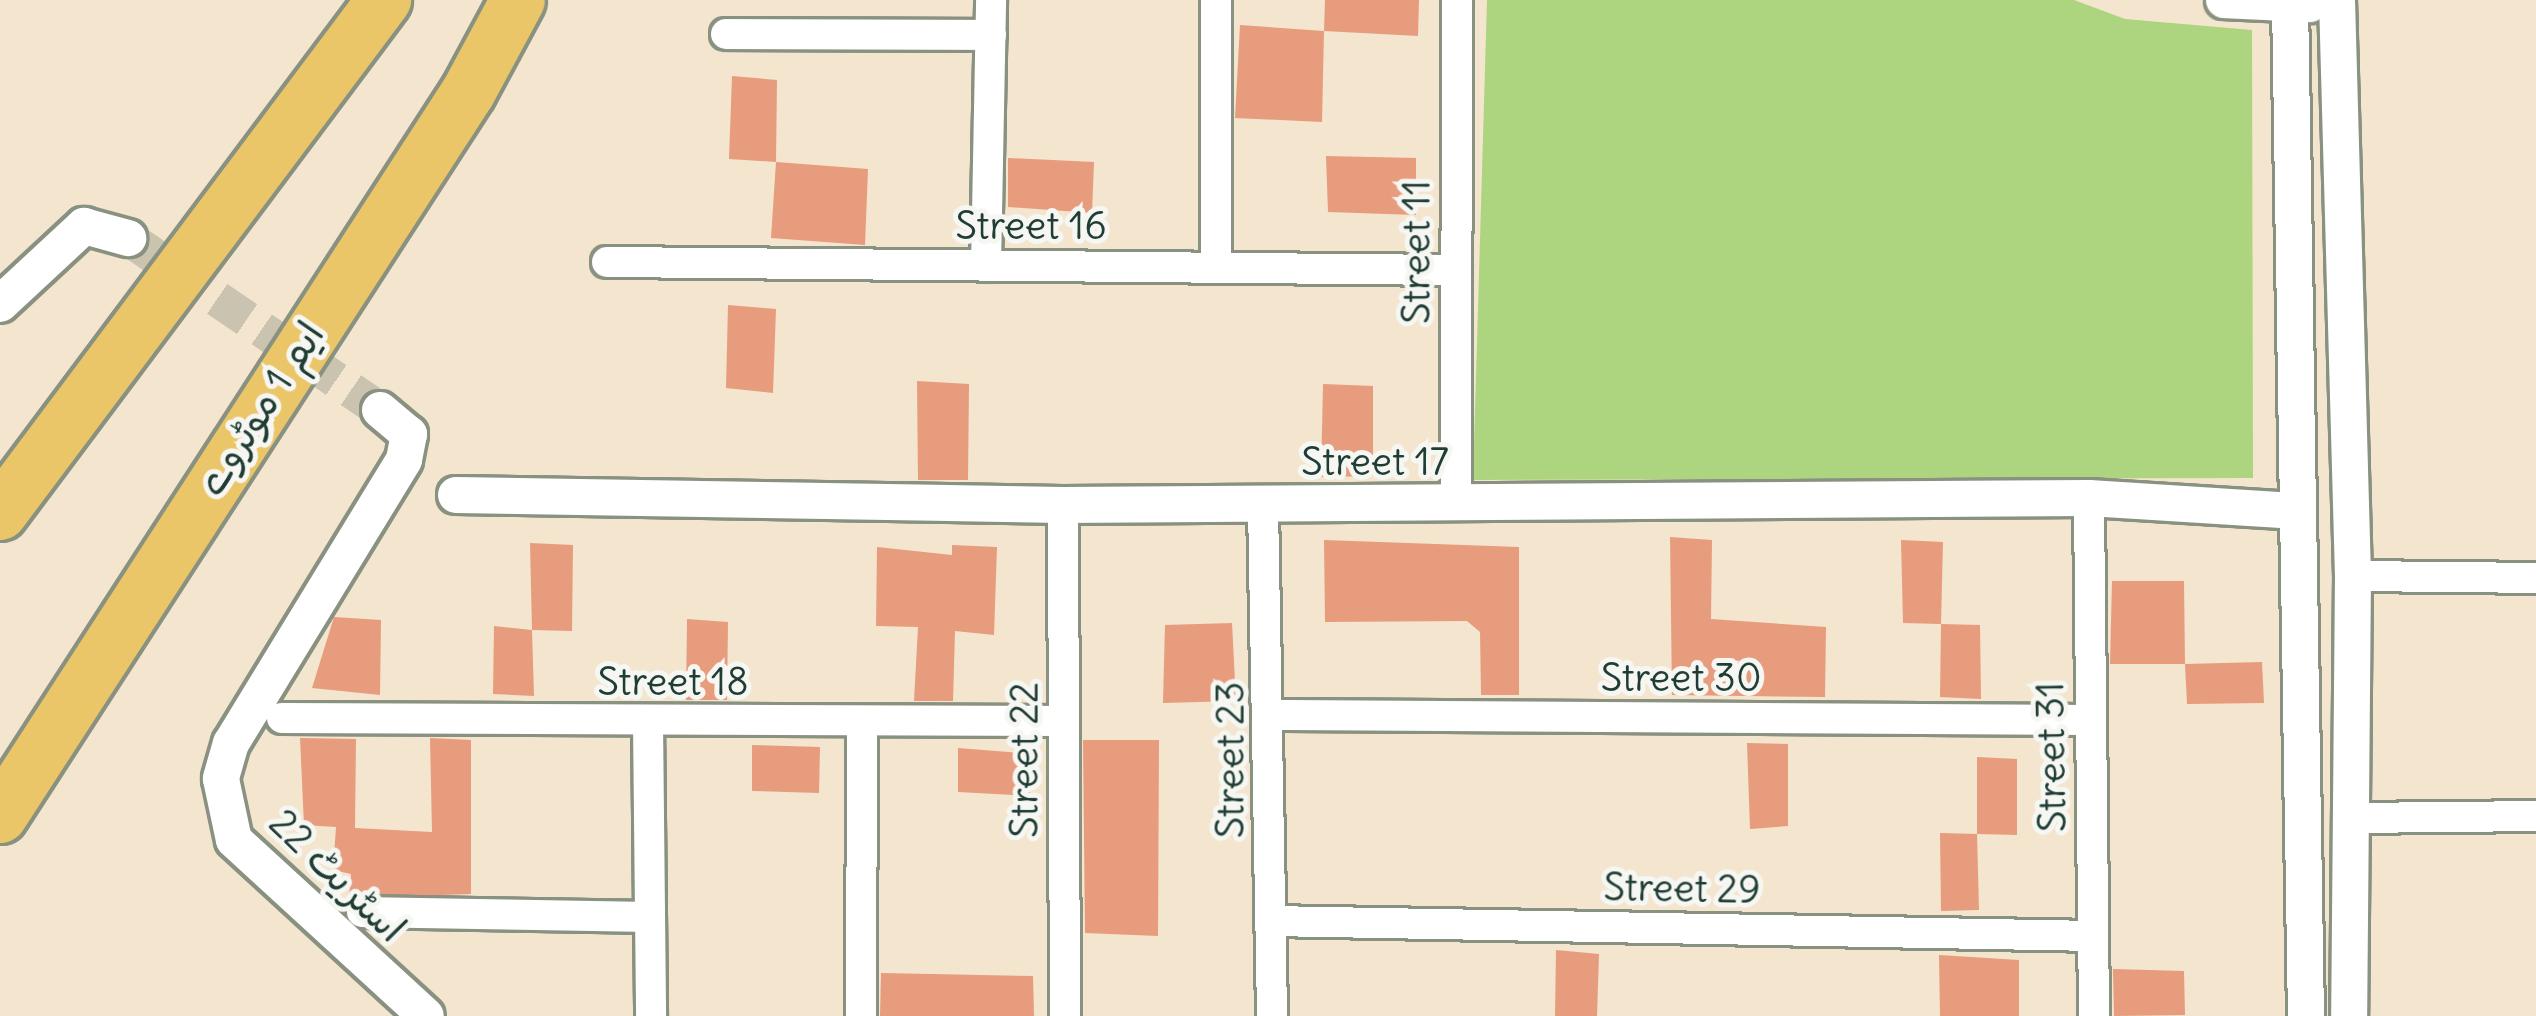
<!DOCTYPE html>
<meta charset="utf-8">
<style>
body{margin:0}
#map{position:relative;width:2536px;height:1016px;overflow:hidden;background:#f3e5ce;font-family:Delius,"Playpen Sans Arabic",sans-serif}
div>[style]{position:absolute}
.green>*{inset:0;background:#add47e}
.building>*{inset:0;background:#e79c7e}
.tertiary-tunnel>*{height:36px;margin-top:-18px;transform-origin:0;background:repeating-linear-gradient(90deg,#c9c3af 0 36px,transparent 0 54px)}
.roads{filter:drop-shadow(3px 0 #899181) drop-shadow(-3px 0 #899181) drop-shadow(0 3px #899181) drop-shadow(0 -3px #899181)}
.minor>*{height:30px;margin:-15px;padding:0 15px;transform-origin:15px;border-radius:15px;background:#fff}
.tertiary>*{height:36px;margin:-18px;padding:0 18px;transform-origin:18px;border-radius:18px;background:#fff}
.motorway>*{height:54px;margin:-27px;padding:0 27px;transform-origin:27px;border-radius:27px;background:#ebc669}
span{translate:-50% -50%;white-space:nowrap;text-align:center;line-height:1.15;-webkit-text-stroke:10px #f6f6f2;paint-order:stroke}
.street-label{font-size:39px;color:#1f3d34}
</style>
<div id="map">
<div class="green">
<i style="clip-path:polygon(1487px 0,2074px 0,2125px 19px,2252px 30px,2253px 478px,1473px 480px)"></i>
</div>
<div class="building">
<i style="clip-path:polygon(1325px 0,1419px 0,1418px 36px,1324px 31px)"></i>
<i style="clip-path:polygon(1240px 25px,1324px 31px,1322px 122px,1235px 118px)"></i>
<i style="clip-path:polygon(732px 76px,777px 80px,776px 162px,729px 159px)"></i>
<i style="clip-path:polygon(1326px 156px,1416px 158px,1416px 215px,1328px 212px)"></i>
<i style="clip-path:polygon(1008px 158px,1094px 162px,1092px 213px,1008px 207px)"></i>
<i style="clip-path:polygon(776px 162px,868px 169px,865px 245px,771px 238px)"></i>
<i style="clip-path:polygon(728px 305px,776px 309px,773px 393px,726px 388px)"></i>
<i style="clip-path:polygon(917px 381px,969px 384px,968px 480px,918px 480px)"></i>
<i style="clip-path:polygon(1323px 384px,1373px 386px,1373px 476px,1321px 477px)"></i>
<i style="clip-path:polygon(1670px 537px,1712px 540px,1711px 619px,1826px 627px,1825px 697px,1672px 695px)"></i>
<i style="clip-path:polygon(1324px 540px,1519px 547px,1519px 695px,1481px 695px,1480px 632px,1467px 621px,1325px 622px)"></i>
<i style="clip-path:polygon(1901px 540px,1943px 542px,1941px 624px,1903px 623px)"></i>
<i style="clip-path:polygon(530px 543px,573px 545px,572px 631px,532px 630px)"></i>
<i style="clip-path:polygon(952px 545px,997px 547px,994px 635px,955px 631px,953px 701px,914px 701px,918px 627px,876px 626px,877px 547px,952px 555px)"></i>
<i style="clip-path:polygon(2112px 581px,2184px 581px,2185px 664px,2110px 664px)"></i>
<i style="clip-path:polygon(334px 617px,381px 620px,380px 695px,312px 688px)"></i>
<i style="clip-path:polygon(687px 619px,728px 622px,727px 700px,686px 700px)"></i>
<i style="clip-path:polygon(1232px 623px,1236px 701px,1163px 703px,1165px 625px)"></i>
<i style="clip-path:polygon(1941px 624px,1980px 625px,1981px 699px,1940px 697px)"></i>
<i style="clip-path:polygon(494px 626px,532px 630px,534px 696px,493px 694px)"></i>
<i style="clip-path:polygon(2262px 662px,2264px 703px,2187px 704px,2185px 664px)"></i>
<i style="clip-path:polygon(300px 738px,356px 739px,355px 828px,432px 832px,430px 738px,471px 740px,471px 894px,349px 898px,351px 874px,333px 870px,336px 827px,304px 825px)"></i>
<i style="clip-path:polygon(1083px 740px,1159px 740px,1158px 936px,1085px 933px)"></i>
<i style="clip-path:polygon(1747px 743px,1788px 744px,1788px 826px,1750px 829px)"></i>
<i style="clip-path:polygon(752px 745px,820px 747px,819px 793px,752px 791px)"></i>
<i style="clip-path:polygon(958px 748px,1032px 754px,1030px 796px,958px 792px)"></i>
<i style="clip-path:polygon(1977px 757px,2017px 759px,2017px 835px,1977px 834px)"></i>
<i style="clip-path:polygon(1940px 833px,1977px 834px,1979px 910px,1941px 911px)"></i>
<i style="clip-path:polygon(1556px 950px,1599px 954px,1597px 1016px,1555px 1016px)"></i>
<i style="clip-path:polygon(1939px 955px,2019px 960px,2019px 1016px,1940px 1016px)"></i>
<i style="clip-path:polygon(2113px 969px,2184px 971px,2185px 1015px,2114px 1016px)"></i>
<i style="clip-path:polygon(881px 973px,1033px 976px,1034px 1016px,880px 1016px)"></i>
</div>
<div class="tertiary-tunnel">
<i style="left:128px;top:238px;width:305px;rotate:34.3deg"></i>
</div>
<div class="roads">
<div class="minor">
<i style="left:1216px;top:0;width:265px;rotate:90deg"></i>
<i style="left:726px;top:34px;width:265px;rotate:0.2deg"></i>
<i style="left:607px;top:262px;width:849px;rotate:0.54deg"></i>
<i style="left:986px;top:266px;width:266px;rotate:-88.9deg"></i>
<i style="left:2089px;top:498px;width:518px;rotate:89.45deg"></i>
<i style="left:1263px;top:504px;width:512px;rotate:88.99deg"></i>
<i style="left:1456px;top:504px;width:504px;rotate:-89.89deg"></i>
<i style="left:1063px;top:505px;width:511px;rotate:89.78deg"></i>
<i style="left:2353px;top:576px;width:183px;rotate:0.6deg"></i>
<i style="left:1271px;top:715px;width:819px;rotate:0.35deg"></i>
<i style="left:282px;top:718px;width:782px;rotate:0.22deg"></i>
<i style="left:648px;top:721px;width:295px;rotate:89.4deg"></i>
<i style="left:2351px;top:818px;width:185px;rotate:-0.6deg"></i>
<i style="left:362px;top:912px;width:288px;rotate:1deg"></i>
<i style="left:1270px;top:921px;width:823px;rotate:1.04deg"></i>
<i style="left:861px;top:1016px;width:295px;rotate:-89.8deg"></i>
</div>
<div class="tertiary">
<i style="left:2224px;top:0;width:86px;rotate:2.7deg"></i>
<i style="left:2290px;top:0;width:1016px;rotate:89.1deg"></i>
<i style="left:2337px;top:0;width:576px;rotate:88.41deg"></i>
<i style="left:2353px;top:576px;width:440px;rotate:90.5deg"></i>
<i style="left:0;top:304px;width:115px;rotate:-42.9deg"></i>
<i style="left:84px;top:226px;width:46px;rotate:15.3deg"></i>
<i style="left:380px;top:410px;width:38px;rotate:40deg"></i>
<i style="left:409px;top:434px;width:26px;rotate:101deg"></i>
<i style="left:404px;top:460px;width:332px;rotate:121.4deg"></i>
<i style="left:231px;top:743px;width:37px;rotate:106deg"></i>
<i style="left:221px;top:779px;width:62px;rotate:78deg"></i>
<i style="left:234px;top:840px;width:260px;rotate:42.5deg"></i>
<i style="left:456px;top:495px;width:607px;rotate:0.94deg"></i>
<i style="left:1063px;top:505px;width:1026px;rotate:-0.39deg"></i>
<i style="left:2089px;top:498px;width:205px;rotate:3.6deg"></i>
</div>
<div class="motorway">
<i style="left:0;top:513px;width:641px;rotate:-53.18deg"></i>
<i style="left:0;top:816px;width:863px;rotate:-57.1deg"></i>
<i style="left:469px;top:91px;width:103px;rotate:-61.7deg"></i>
</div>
</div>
<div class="street-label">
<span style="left:1031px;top:226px">Street 16</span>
<span style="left:1417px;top:252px;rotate:-90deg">Street 11</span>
<span style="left:261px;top:409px;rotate:-57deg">ایم 1 موٹروے</span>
<span style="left:1375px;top:462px">Street 17</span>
<span style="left:1681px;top:678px">Street 30</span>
<span style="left:673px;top:682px">Street 18</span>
<span style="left:2052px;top:757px;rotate:-91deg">Street 31</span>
<span style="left:1025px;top:760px;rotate:-90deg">Street 22</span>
<span style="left:1231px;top:760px;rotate:-90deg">Street 23</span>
<span style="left:337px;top:876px;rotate:44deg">اسٹریٹ 22</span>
<span style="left:1682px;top:889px;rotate:1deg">Street 29</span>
</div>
</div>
